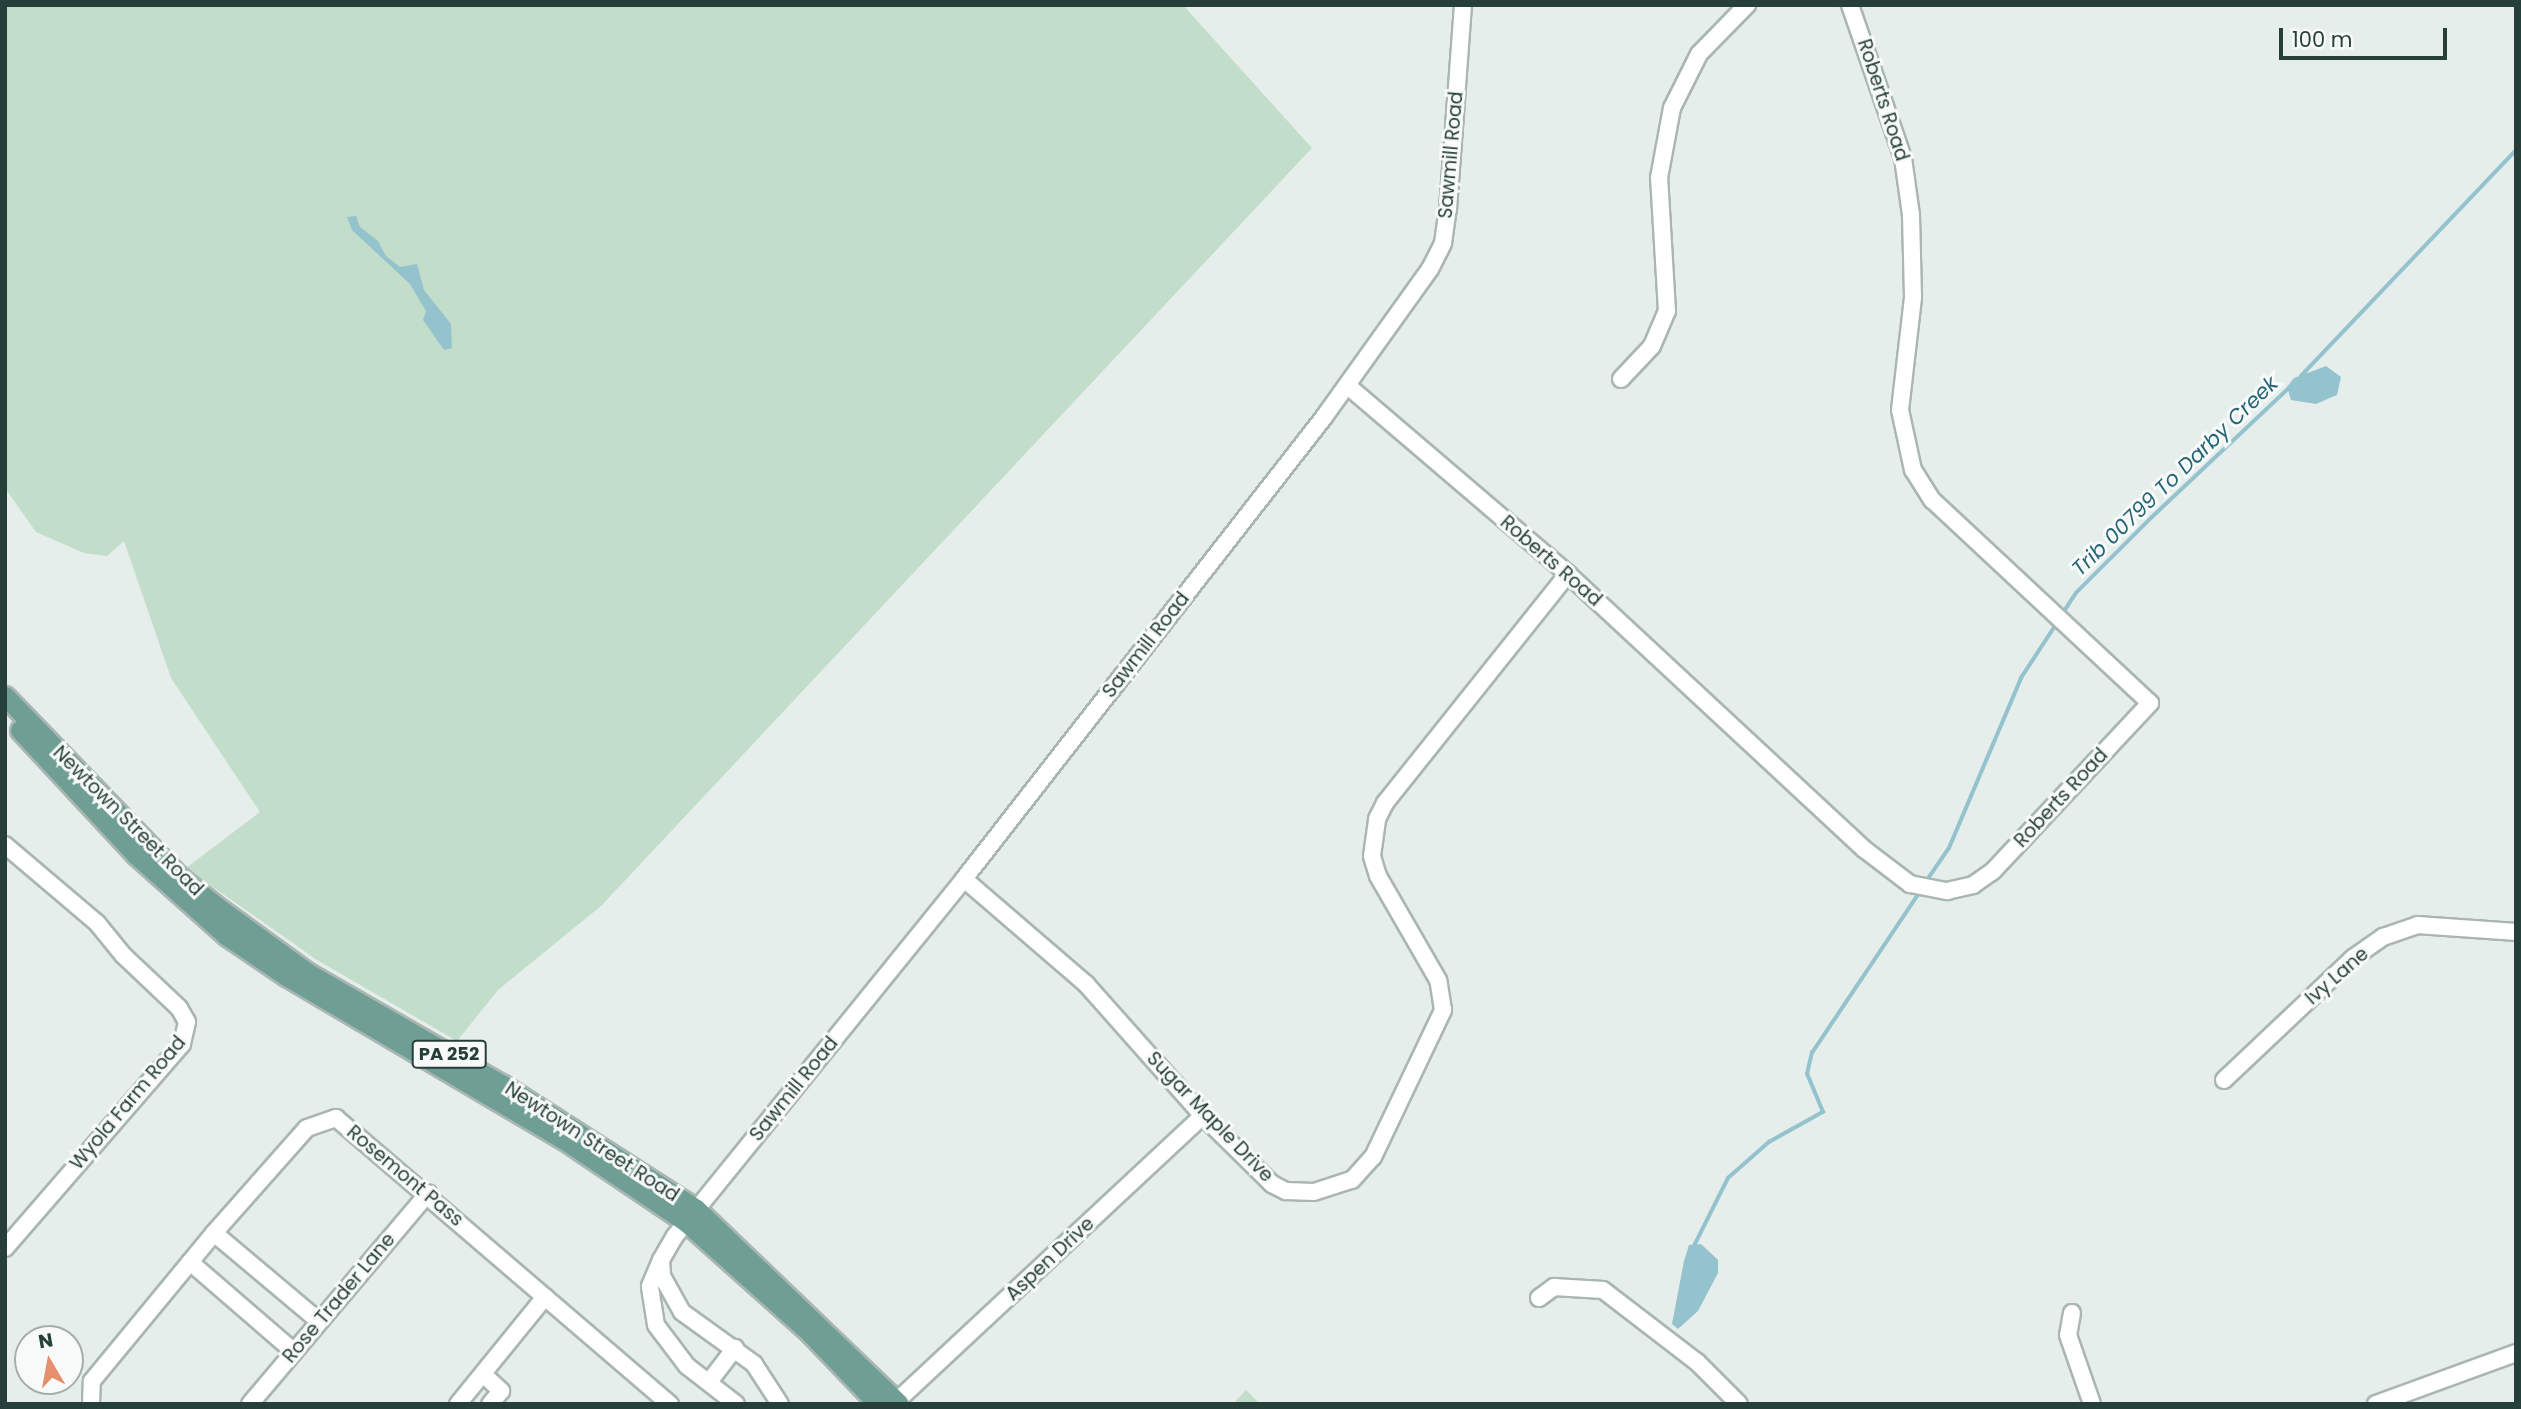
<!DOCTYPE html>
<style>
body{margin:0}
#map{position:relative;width:2521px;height:1409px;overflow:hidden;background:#e6eeeb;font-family:Poppins,sans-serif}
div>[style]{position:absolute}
.green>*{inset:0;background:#c2ddca}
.water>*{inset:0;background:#94c2cd}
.stream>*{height:3.5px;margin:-1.75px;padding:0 1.75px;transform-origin:1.75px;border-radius:1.75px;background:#94c2cd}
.roads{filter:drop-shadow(2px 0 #a9b6b2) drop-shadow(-2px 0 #a9b6b2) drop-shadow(0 2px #a9b6b2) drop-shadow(0 -2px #a9b6b2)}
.minor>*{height:16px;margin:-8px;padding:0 8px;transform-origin:8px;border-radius:8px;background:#fff}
.major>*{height:19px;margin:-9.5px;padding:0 9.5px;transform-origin:9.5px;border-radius:9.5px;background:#6f9f94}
span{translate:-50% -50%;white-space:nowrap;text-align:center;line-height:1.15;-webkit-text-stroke:6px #f7faf9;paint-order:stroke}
.shield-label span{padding:2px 5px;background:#f7faf9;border:2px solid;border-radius:5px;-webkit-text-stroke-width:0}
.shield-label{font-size:18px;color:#273f39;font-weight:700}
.street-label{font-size:19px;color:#273f39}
.water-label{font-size:21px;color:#256576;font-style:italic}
.frame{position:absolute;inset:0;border:7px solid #273f39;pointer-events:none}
.north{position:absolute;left:14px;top:1325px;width:70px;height:70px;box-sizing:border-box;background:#f7faf9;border:2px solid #a4afac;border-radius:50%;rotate:350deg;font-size:19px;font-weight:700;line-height:28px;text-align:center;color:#273f39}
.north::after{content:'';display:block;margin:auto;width:24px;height:32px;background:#e58f6d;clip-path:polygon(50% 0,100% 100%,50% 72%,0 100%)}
.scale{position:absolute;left:2279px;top:28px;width:168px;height:32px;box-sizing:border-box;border:4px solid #273f39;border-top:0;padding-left:9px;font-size:21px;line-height:24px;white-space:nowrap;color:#273f39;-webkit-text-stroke:5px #f7faf9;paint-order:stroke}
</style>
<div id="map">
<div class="green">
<i style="clip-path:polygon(5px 5px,1183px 5px,1312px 148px,601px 906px,498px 990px,457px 1041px,317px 960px,186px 868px,260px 812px,171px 678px,124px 541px,107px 556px,84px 553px,36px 532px,5px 488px)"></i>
<i style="clip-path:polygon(1246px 1390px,1260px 1404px,1233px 1404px)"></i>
</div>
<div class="water">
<i style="clip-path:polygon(356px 216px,360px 227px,378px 241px,386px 256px,400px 267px,417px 264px,424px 290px,451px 324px,452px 348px,444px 350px,423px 320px,426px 311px,410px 284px,352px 230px,347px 217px)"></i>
<i style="clip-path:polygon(2326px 366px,2341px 377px,2337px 395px,2316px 404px,2291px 400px,2287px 387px,2294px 378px)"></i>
<i style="clip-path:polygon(1701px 1244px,1718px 1260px,1718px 1273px,1698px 1311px,1678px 1329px,1672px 1324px,1684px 1261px,1689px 1245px)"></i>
</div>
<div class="stream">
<i style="left:2301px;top:376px;width:312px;rotate:-46.4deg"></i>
<i style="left:2061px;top:616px;width:27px;rotate:-57deg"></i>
<i style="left:2076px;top:593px;width:107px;rotate:-45deg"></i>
<i style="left:2152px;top:517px;width:190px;rotate:-43.3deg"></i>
<i style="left:1925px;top:883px;width:42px;rotate:-55.6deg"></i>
<i style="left:1949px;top:848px;width:185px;rotate:-67deg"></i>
<i style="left:2021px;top:678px;width:66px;rotate:-56.8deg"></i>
<i style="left:1693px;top:1248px;width:78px;rotate:-63.4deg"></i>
<i style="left:1728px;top:1178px;width:55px;rotate:-41.3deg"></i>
<i style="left:1769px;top:1142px;width:62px;rotate:-29.1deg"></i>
<i style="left:1823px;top:1112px;width:41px;rotate:-112.8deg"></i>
<i style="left:1807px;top:1074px;width:22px;rotate:-77deg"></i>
<i style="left:1812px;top:1053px;width:196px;rotate:-56.2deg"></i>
</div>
<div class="roads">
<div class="minor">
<i style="left:1621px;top:379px;width:45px;rotate:-46.8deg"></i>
<i style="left:1652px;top:346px;width:38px;rotate:-67deg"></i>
<i style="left:1667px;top:311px;width:133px;rotate:-93.4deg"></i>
<i style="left:1659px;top:178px;width:71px;rotate:-79.5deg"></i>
<i style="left:1672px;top:108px;width:60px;rotate:-63.4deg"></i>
<i style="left:1699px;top:54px;width:69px;rotate:-45.6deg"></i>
<i style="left:1348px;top:386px;width:289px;rotate:40.5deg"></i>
<i style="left:1568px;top:574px;width:404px;rotate:42.9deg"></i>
<i style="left:1864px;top:849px;width:58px;rotate:37.3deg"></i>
<i style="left:1910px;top:884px;width:38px;rotate:11deg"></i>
<i style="left:1947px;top:891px;width:27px;rotate:-13deg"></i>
<i style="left:1973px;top:885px;width:24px;rotate:-35deg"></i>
<i style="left:1993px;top:871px;width:230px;rotate:-46.9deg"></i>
<i style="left:2150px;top:703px;width:298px;rotate:-137deg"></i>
<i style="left:1932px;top:500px;width:36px;rotate:-122deg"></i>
<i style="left:1913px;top:470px;width:61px;rotate:-102.2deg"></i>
<i style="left:1900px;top:410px;width:114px;rotate:-83.4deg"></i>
<i style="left:1913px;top:297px;width:82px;rotate:-91.4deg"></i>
<i style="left:1911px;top:215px;width:58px;rotate:-98deg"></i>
<i style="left:1903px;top:158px;width:162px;rotate:-109.1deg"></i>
<i style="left:5px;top:845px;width:121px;rotate:40.3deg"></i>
<i style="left:97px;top:923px;width:41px;rotate:50.9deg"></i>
<i style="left:123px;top:955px;width:77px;rotate:43.4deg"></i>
<i style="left:179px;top:1008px;width:16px;rotate:60deg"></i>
<i style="left:187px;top:1022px;width:23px;rotate:103deg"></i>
<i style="left:182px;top:1044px;width:270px;rotate:130.9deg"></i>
<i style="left:964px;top:879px;width:161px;rotate:40.7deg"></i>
<i style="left:1086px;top:984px;width:176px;rotate:48.4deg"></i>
<i style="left:1203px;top:1116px;width:97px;rotate:44.6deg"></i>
<i style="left:1272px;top:1184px;width:16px;rotate:27deg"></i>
<i style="left:1286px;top:1191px;width:28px;rotate:2deg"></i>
<i style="left:1314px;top:1192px;width:40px;rotate:-18deg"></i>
<i style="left:1352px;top:1180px;width:31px;rotate:-48deg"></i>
<i style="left:1373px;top:1157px;width:163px;rotate:-64.5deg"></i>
<i style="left:1443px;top:1010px;width:30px;rotate:-99deg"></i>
<i style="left:1438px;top:980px;width:120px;rotate:-120deg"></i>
<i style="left:1378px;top:876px;width:21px;rotate:-107deg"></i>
<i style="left:1372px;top:856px;width:37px;rotate:-82deg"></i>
<i style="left:1377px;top:819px;width:18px;rotate:-63deg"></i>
<i style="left:1385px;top:803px;width:293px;rotate:-51.4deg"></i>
<i style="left:2224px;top:1080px;width:178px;rotate:-43.4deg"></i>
<i style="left:2353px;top:958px;width:37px;rotate:-35deg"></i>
<i style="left:2383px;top:937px;width:37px;rotate:-19deg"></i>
<i style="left:2418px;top:925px;width:98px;rotate:4.1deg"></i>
<i style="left:214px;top:1233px;width:137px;rotate:40deg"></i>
<i style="left:661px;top:1260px;width:16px;rotate:86deg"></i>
<i style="left:662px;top:1276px;width:41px;rotate:60.9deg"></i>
<i style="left:682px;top:1312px;width:89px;rotate:35.8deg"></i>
<i style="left:754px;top:1364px;width:48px;rotate:57deg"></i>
<i style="left:190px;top:1262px;width:136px;rotate:40.8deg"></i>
<i style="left:1539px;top:1298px;width:19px;rotate:-36deg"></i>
<i style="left:1554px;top:1287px;width:49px;rotate:3.5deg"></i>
<i style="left:1603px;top:1290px;width:118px;rotate:37.5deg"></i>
<i style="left:1697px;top:1362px;width:59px;rotate:45deg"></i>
<i style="left:2072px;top:1313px;width:22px;rotate:100deg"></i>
<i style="left:2068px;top:1335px;width:73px;rotate:70.8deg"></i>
<i style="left:483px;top:1374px;width:25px;rotate:43deg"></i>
<i style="left:501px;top:1391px;width:17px;rotate:130deg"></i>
<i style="left:709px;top:1382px;width:43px;rotate:-52.6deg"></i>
<i style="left:897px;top:1401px;width:418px;rotate:-43deg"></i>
<i style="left:91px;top:1404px;width:23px;rotate:-88deg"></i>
<i style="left:92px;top:1381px;width:192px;rotate:-50.5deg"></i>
<i style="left:214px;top:1233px;width:140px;rotate:-48.5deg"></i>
<i style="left:307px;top:1128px;width:31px;rotate:-19deg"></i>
<i style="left:336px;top:1118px;width:440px;rotate:40.6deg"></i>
<i style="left:250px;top:1404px;width:276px;rotate:-49.8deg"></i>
<i style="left:458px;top:1404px;width:138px;rotate:-50.9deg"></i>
<i style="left:736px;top:1404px;width:62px;rotate:-142.2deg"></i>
<i style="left:687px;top:1366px;width:51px;rotate:-127.1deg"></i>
<i style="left:656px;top:1325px;width:39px;rotate:-99deg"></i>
<i style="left:650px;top:1286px;width:28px;rotate:-67deg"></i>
<i style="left:661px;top:1260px;width:28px;rotate:-60deg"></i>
<i style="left:675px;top:1236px;width:464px;rotate:-51deg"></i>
<i style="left:967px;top:875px;width:581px;rotate:-52.06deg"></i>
<i style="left:1324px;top:417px;width:182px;rotate:-54.4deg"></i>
<i style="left:1430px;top:269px;width:29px;rotate:-63deg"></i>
<i style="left:1443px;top:243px;width:34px;rotate:-82deg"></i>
<i style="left:1448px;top:209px;width:205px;rotate:-85.8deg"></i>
<i style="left:2376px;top:1404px;width:149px;rotate:-20deg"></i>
</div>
<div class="major">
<i style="left:5px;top:696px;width:253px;rotate:46deg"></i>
<i style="left:181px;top:878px;width:50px;rotate:38.5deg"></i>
<i style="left:220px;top:909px;width:109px;rotate:36deg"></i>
<i style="left:308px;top:973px;width:225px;rotate:29.9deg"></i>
<i style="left:503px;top:1085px;width:229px;rotate:32.7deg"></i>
<i style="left:696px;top:1209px;width:281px;rotate:43.8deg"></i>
<i style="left:20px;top:730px;width:171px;rotate:47.1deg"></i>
<i style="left:136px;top:855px;width:122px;rotate:41.7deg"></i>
<i style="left:227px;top:936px;width:71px;rotate:34.1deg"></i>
<i style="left:286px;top:976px;width:321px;rotate:30.5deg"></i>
<i style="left:563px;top:1139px;width:148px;rotate:34deg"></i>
<i style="left:686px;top:1222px;width:166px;rotate:41.8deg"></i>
<i style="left:810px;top:1333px;width:98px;rotate:46.2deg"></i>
</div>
</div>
<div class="shield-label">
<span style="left:449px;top:1054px">PA 252</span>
</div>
<div class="street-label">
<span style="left:1883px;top:100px;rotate:72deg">Roberts Road</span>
<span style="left:1451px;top:155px;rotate:-85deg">Sawmill Road</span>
<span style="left:1551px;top:561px;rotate:41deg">Roberts Road</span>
<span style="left:1146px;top:645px;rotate:-52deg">Sawmill Road</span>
<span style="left:2061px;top:798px;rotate:-47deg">Roberts Road</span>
<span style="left:128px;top:821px;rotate:45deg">Newtown Street Road</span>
<span style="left:2337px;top:976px;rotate:-41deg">Ivy Lane</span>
<span style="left:794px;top:1089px;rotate:-51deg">Sawmill Road</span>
<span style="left:128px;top:1103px;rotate:-50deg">Wyola Farm Road</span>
<span style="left:1210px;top:1117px;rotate:46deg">Sugar Maple Drive</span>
<span style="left:592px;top:1142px;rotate:33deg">Newtown Street Road</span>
<span style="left:405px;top:1176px;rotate:40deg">Rosemont Pass</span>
<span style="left:1050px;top:1259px;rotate:-43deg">Aspen Drive</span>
<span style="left:339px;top:1298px;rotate:-50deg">Rose Trader Lane</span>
</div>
<div class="water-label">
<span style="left:2175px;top:476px;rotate:-44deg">Trib 00799 To Darby Creek</span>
</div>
<div class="frame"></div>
<div class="north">N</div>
<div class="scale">100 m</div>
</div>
